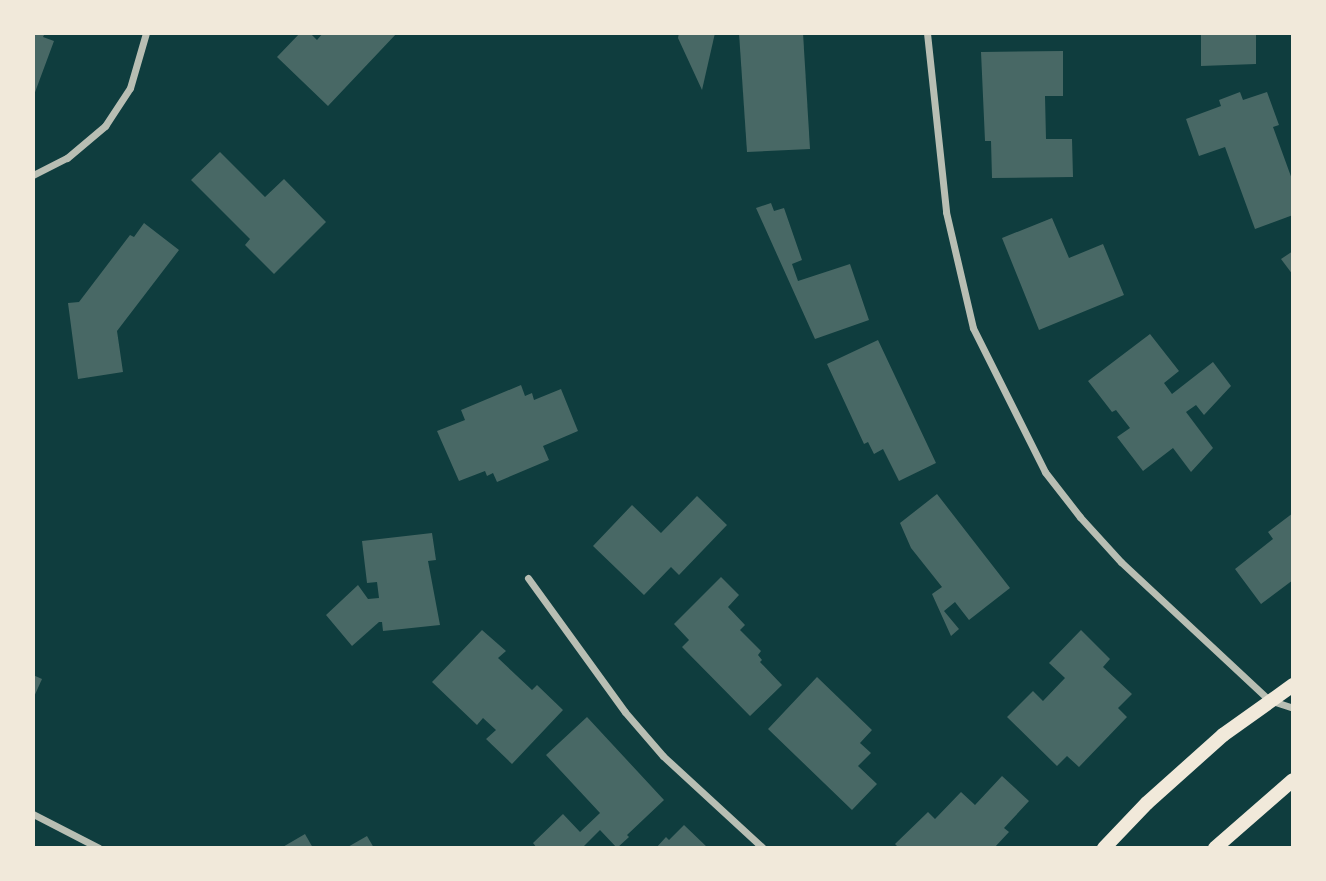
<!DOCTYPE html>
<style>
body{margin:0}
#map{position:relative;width:1326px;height:881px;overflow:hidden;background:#0f3d3e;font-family:"Work Sans",sans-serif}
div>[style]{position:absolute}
.building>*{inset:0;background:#486865}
.minor>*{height:7px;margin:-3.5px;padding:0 3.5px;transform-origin:3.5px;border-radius:3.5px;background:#b8beb3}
.secondary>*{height:14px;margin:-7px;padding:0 7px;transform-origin:7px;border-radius:7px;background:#f1e9da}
span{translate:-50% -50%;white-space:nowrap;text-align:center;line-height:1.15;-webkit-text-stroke:7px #f1e9da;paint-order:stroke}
.frame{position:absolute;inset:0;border:35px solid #f1e9da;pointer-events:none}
</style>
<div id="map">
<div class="building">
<i style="clip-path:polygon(33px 33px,45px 33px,43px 37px,54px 41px,34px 95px)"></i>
<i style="clip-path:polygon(300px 33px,310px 33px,317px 40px,323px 33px,397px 33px,328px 106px,277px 57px)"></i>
<i style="clip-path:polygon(679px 33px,715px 33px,702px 90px,678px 38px)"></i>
<i style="clip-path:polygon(739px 33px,803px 33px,810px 149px,747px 152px)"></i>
<i style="clip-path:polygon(1201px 33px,1256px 33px,1256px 64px,1201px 66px)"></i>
<i style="clip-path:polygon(1063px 51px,1063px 96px,1045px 96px,1046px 139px,1072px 139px,1073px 177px,992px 178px,991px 141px,985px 141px,981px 52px)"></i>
<i style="clip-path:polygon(1240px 92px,1243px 100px,1267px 92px,1279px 125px,1273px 127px,1293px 182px,1293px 215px,1255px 229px,1225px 147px,1199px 156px,1186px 119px,1221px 106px,1219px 100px)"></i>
<i style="clip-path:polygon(220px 152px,265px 197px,284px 179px,326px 222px,274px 274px,245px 245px,250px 239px,191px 180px)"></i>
<i style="clip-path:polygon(771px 203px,774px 211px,784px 208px,802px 260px,792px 264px,798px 281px,850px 264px,869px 320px,815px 339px,756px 208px)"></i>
<i style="clip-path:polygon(1052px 218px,1069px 258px,1103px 244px,1124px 295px,1039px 330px,1002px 238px)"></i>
<i style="clip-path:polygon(144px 223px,179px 250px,117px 331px,123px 372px,78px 379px,68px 303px,79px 302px,130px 235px,134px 237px)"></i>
<i style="clip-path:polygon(1293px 251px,1293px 275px,1281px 259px)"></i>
<i style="clip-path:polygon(1150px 334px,1179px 371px,1164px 383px,1172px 394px,1213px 362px,1231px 386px,1204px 415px,1196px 405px,1186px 412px,1213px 448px,1191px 472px,1173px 448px,1143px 471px,1117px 437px,1130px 428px,1116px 410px,1112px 412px,1088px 381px)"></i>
<i style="clip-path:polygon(878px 340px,936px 463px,899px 481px,883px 449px,874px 454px,868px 442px,864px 444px,827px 364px)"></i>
<i style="clip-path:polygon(521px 385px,525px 396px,532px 393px,534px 400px,561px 389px,578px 431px,543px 446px,549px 460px,497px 482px,493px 473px,487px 476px,485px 471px,459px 481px,437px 431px,465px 420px,461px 410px)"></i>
<i style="clip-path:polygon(937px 494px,1010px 588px,969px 620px,955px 602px,944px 611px,959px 629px,951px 636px,932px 594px,942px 587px,911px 548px,900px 523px)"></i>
<i style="clip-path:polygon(697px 496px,727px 525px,679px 575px,671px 567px,644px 595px,593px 546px,632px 505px,661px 533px)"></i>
<i style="clip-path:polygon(1293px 513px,1293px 580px,1261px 604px,1235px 569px,1273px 539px,1268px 532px)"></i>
<i style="clip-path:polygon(432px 533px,436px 560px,428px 561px,440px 625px,383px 631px,382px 622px,379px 622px,352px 646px,326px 615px,358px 585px,368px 599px,379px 598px,377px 582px,367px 583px,362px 541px)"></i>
<i style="clip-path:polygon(721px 577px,739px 595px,728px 607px,745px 625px,740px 630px,761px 651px,758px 655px,762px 660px,760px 662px,782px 685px,750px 716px,682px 647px,689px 640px,674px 624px)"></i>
<i style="clip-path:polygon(482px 630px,506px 651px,498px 658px,532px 690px,537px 685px,563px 710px,512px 764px,486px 739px,496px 730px,483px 718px,477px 725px,432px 682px)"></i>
<i style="clip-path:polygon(1081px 630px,1110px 659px,1103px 667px,1132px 694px,1118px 708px,1127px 717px,1079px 767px,1067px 756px,1057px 766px,1007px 717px,1033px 691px,1043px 701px,1065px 678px,1049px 663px)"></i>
<i style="clip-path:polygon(33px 675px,42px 679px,33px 699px)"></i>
<i style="clip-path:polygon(817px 677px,872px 730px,860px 743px,871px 753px,858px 766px,877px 784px,852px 810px,768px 729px)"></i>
<i style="clip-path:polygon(587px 717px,664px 800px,627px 835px,629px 837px,617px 848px,600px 830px,582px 848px,537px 848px,533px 843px,563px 814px,580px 832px,600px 813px,546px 755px)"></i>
<i style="clip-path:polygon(1002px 776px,1029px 801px,1004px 828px,1009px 832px,994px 848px,899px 848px,895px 844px,928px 812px,935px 819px,961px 792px,975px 805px)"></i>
<i style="clip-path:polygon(684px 825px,708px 848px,656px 848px,666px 837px,669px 840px)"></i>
<i style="clip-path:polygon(305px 834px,313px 848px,281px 848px)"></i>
<i style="clip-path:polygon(367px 836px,374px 848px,346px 848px)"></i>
</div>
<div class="minor">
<i style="left:927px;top:33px;width:180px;rotate:83.9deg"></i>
<i style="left:946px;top:212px;width:119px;rotate:76.9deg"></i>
<i style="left:973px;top:328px;width:161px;rotate:63.4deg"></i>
<i style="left:1045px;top:472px;width:57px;rotate:52.1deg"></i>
<i style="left:1080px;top:517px;width:61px;rotate:47.7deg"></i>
<i style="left:1121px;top:562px;width:202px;rotate:43deg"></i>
<i style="left:1269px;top:700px;width:25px;rotate:18deg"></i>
<i style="left:33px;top:175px;width:38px;rotate:-27deg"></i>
<i style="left:67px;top:158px;width:50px;rotate:-40.1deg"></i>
<i style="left:105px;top:126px;width:45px;rotate:-56.7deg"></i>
<i style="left:130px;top:88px;width:57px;rotate:-73.8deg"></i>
<i style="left:528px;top:578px;width:165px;rotate:54.1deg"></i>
<i style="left:625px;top:712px;width:58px;rotate:49.2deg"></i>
<i style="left:663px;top:756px;width:136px;rotate:42.6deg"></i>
<i style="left:33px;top:814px;width:74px;rotate:27.3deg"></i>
</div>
<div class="secondary">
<i style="left:1104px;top:848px;width:62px;rotate:-46.3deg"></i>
<i style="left:1147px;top:803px;width:102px;rotate:-41.8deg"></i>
<i style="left:1223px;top:735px;width:86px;rotate:-35.5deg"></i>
<i style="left:1215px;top:848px;width:103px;rotate:-41.1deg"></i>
</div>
<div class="frame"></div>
</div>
